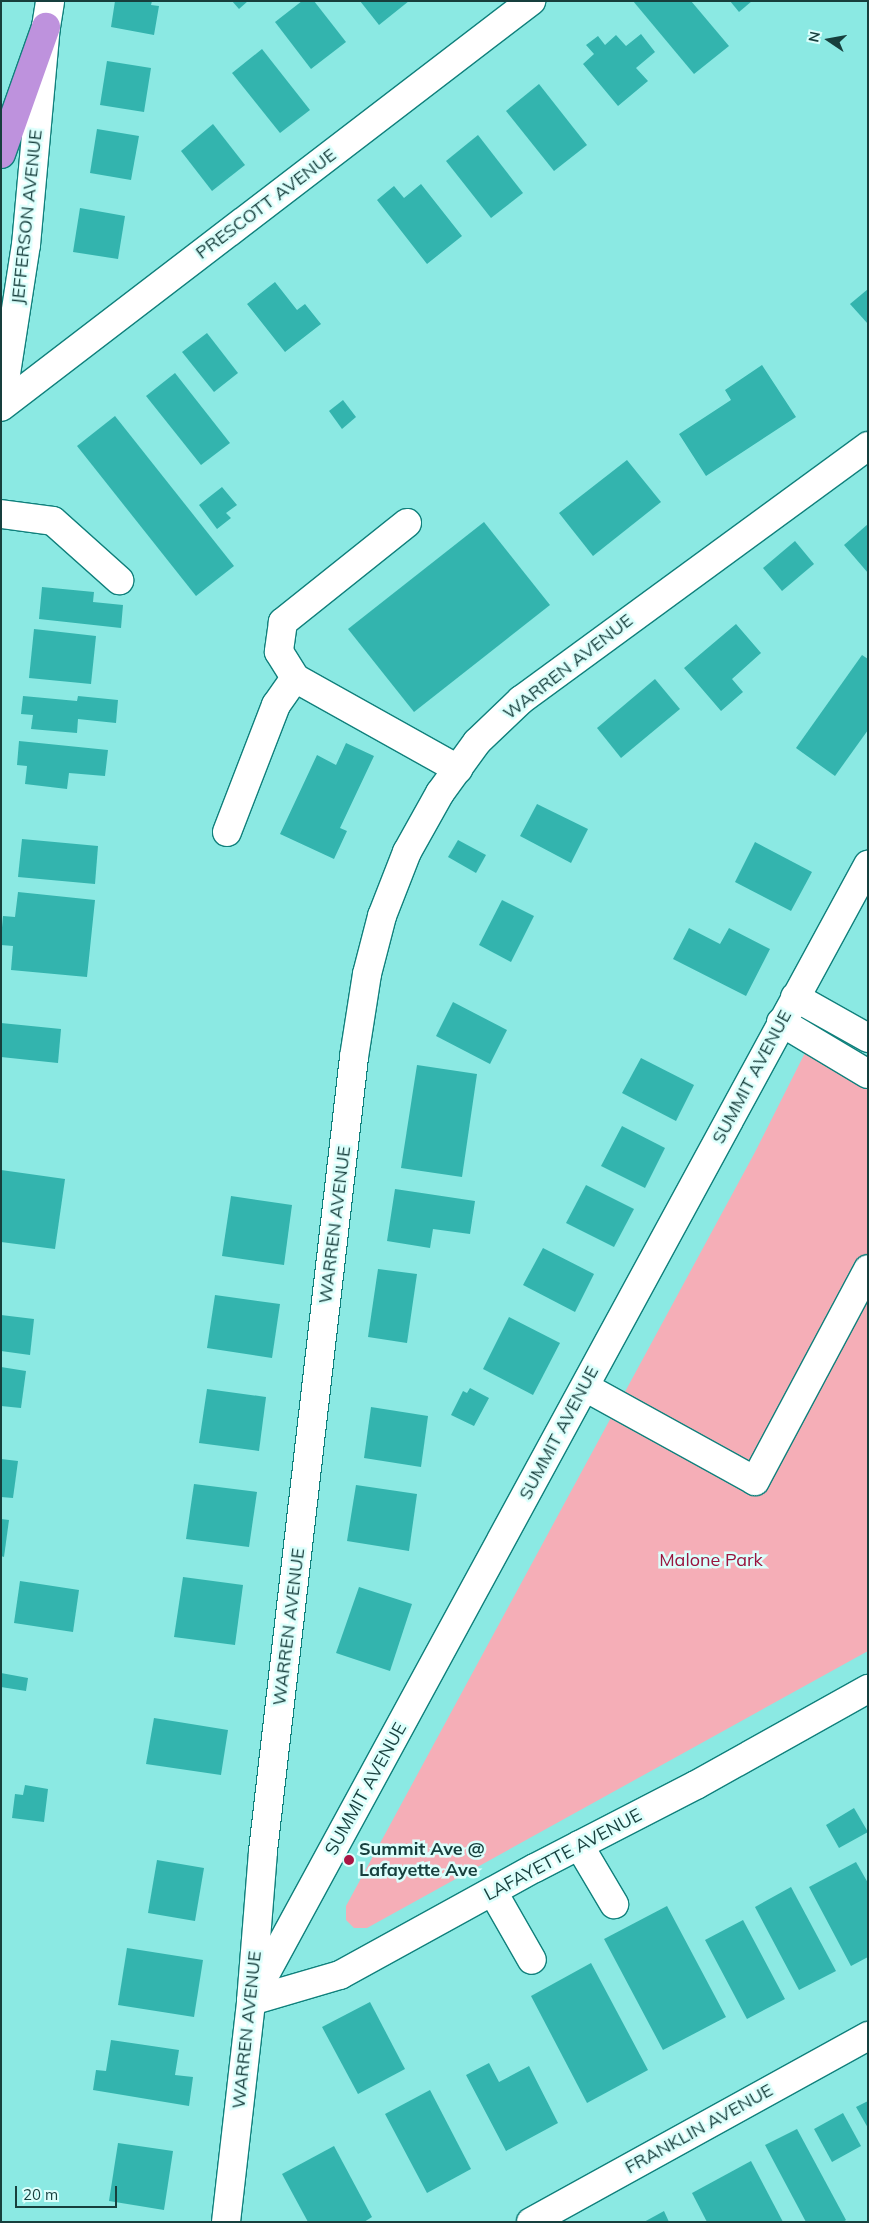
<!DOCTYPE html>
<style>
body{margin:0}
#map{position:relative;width:869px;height:2223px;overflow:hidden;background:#8be9e3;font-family:Mulish,sans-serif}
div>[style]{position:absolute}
.green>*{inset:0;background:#f5aeb7}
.building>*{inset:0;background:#33b4ae}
.roads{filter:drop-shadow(1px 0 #10807c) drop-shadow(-1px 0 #10807c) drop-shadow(0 1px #10807c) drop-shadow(0 -1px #10807c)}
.minor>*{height:28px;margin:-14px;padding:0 14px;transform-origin:14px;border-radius:14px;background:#fff}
.highway>*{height:28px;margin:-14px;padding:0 14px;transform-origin:14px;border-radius:14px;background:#be92dd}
.dots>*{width:14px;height:14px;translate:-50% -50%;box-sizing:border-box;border:2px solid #dcfffc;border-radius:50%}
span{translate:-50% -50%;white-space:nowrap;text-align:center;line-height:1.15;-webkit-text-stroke:5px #dcfffc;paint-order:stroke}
.street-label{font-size:18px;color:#173f3d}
.park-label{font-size:18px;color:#99133d}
.poi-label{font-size:18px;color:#173f3d;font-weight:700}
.left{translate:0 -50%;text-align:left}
.frame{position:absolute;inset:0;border:2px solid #173f3d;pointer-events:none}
.north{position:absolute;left:804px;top:15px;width:50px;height:50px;-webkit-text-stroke:4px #dcfffc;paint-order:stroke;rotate:282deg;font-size:14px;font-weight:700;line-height:20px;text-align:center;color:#173f3d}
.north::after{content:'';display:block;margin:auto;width:18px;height:22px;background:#173f3d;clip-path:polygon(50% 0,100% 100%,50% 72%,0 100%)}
.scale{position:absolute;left:15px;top:2186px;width:102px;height:22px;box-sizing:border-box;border:2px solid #173f3d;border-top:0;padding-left:6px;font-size:15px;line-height:18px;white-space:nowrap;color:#173f3d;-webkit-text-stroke:4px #dcfffc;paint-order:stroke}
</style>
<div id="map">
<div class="green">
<i style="clip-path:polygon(818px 1027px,868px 1058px,868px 1651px,367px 1928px,354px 1928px,346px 1920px,346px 1906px,754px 1154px)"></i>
</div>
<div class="building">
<i style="clip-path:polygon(115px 1px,152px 1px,151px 5px,159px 6px,154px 35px,111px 27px)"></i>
<i style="clip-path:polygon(232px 1px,248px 1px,239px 9px)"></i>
<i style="clip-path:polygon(302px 1px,314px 1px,346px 42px,311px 69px,275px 22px)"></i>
<i style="clip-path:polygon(360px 1px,409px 1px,379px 25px)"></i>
<i style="clip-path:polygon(633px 1px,691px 1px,729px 46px,694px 74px)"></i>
<i style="clip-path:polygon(730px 1px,752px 1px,739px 12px)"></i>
<i style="clip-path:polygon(641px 34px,655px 52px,636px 68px,648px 81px,618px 106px,583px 64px,594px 54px,586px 45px,598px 36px,605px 45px,616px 35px,626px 46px)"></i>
<i style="clip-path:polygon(262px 49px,310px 110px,280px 133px,232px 73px)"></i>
<i style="clip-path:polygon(107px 61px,151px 68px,144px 112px,100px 105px)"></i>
<i style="clip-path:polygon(539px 84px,587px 145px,554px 171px,506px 111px)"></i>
<i style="clip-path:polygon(213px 124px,245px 165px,212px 191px,181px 151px)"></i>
<i style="clip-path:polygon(97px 129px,139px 136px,131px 180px,90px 173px)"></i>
<i style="clip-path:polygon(478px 135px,523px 193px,491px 218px,446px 161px)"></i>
<i style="clip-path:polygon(421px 184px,462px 236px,427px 264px,377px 200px,394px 186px,404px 198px)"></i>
<i style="clip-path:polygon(80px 208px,125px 216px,118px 259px,73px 252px)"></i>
<i style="clip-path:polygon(275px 282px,297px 310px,305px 304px,321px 324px,285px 352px,247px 304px)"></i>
<i style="clip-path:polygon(868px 289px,868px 324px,850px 304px)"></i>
<i style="clip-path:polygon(207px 333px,238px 373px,214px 392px,182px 352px)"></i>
<i style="clip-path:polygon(762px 365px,796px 417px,706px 476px,679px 434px,731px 400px,725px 390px)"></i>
<i style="clip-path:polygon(175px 373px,230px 443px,201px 465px,146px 396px)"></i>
<i style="clip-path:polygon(343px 400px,356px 417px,342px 429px,329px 411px)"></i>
<i style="clip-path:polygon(115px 416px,234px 566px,196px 596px,77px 446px)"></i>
<i style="clip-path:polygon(627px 460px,661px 502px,593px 556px,559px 513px)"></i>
<i style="clip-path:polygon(222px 487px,237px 505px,226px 513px,231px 518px,217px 529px,199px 505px)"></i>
<i style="clip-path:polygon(484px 522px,550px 605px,414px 712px,348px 629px)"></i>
<i style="clip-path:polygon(868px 524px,868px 573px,844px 545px)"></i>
<i style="clip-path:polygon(795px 541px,814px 564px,782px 591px,763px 568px)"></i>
<i style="clip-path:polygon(42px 587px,94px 592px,93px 602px,123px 605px,121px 628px,39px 619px)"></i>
<i style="clip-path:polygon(736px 624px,761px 653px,732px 679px,743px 692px,721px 711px,684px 668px)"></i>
<i style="clip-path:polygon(34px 629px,96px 636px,91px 684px,29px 678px)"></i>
<i style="clip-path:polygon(862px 655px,868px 659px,868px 730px,835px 776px,796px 748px)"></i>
<i style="clip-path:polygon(655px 679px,680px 709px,621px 758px,597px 728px)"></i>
<i style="clip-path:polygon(23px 696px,77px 701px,78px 696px,118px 700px,116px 723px,78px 719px,77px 733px,31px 729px,33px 715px,21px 714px)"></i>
<i style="clip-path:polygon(19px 741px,108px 750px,105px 776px,69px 773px,67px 789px,25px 784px,27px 766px,17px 765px)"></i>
<i style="clip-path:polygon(346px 743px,374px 756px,340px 828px,347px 831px,334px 859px,280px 834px,317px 755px,336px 765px)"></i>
<i style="clip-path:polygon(537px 804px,588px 829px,571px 863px,520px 836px)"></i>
<i style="clip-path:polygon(22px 839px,98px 846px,95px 884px,18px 877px)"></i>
<i style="clip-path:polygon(458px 840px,486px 855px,476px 873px,448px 857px)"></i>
<i style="clip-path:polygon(755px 842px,812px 872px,791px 911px,735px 882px)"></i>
<i style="clip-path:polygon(18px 892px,95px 900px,87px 977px,11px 970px,13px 946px,1px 945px,1px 939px,3px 916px,15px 917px)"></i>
<i style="clip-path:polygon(502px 900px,534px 916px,511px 962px,479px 945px)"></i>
<i style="clip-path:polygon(689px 928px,720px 944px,729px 928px,770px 949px,746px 996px,673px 959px)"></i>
<i style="clip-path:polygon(453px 1002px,507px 1030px,490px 1064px,436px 1036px)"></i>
<i style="clip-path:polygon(1px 1023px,61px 1029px,58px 1063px,1px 1057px)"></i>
<i style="clip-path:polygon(641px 1058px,694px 1085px,676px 1121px,622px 1093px)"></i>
<i style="clip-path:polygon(417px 1065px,477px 1074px,462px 1177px,401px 1168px)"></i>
<i style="clip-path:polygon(622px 1126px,665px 1148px,645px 1188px,601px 1166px)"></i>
<i style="clip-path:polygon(1px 1170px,65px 1179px,55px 1249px,1px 1242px)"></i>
<i style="clip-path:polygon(586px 1185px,634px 1209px,614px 1247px,566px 1223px)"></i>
<i style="clip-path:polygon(395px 1189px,475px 1201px,470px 1234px,433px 1229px,430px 1248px,387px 1241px)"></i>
<i style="clip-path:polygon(231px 1196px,292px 1205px,284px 1265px,222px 1256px)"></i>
<i style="clip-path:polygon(543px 1248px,594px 1274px,575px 1312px,523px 1285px)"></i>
<i style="clip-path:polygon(378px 1269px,417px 1274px,407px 1343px,368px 1337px)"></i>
<i style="clip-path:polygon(215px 1295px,280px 1304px,272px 1358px,207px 1348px)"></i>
<i style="clip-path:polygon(1px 1315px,34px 1319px,30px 1355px,1px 1351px)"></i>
<i style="clip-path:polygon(509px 1317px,560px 1343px,533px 1395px,483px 1369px)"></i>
<i style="clip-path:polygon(1px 1367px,26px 1371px,21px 1408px,1px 1406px)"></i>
<i style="clip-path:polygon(470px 1388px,489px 1398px,474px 1426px,451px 1415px,463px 1391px,467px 1393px)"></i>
<i style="clip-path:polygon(207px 1389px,266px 1397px,259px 1451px,199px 1443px)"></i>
<i style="clip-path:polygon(371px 1407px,428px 1416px,421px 1467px,364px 1458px)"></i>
<i style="clip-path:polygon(1px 1459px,18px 1461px,13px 1498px,1px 1497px)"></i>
<i style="clip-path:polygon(194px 1484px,257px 1492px,249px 1547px,186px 1539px)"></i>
<i style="clip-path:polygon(356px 1485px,417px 1494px,409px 1551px,347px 1541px)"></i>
<i style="clip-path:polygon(1px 1519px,9px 1520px,4px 1557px,1px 1556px)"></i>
<i style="clip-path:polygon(183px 1577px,243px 1585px,235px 1645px,174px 1637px)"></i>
<i style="clip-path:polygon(20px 1581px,79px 1590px,73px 1632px,14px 1623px)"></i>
<i style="clip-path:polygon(359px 1587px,412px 1604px,390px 1671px,336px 1653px)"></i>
<i style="clip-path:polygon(1px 1673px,28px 1678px,26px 1691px,1px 1687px)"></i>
<i style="clip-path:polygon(154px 1718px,228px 1730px,221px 1775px,146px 1764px)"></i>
<i style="clip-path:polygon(25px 1785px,48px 1789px,44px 1822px,12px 1818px,15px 1794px,23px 1795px)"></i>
<i style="clip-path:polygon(854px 1808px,868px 1832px,839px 1848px,826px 1825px)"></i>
<i style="clip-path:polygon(157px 1860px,204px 1868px,195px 1921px,148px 1913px)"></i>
<i style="clip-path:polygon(856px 1862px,868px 1883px,868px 1957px,851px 1966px,809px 1887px)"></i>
<i style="clip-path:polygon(791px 1887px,836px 1971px,799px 1990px,755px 1907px)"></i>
<i style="clip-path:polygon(667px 1906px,726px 2017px,663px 2050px,604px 1939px)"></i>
<i style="clip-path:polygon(743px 1920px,785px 1999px,747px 2019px,705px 1940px)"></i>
<i style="clip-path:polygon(127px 1948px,203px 1960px,194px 2017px,118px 2005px)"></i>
<i style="clip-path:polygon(591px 1963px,648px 2070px,587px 2103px,531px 1996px)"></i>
<i style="clip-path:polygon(370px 2002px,405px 2069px,358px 2094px,322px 2027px)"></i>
<i style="clip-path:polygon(111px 2040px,179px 2050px,175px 2075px,193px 2077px,189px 2106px,93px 2090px,96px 2070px,106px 2071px)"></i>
<i style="clip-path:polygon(489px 2063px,499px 2082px,529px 2066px,558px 2123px,506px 2151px,466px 2075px)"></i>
<i style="clip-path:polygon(430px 2090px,471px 2169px,427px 2193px,385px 2114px)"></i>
<i style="clip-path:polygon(868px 2101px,868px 2128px,856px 2107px)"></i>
<i style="clip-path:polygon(843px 2113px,861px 2146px,832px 2162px,814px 2129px)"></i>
<i style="clip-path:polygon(797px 2129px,846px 2220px,843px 2222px,806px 2222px,765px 2145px)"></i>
<i style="clip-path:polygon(118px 2143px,173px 2151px,164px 2210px,109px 2201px)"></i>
<i style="clip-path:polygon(334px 2146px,372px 2217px,364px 2222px,308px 2222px,282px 2174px)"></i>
<i style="clip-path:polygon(751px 2161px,783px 2222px,707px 2222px,692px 2193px)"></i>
<i style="clip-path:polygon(664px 2211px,669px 2222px,644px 2222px)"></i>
</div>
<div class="roads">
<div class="minor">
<i style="left:1px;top:406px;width:163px;rotate:-81.2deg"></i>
<i style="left:26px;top:245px;width:219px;rotate:-84.8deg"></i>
<i style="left:46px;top:27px;width:26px;rotate:-81deg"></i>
<i style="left:1px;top:407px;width:668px;rotate:-37.45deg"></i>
<i style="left:1px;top:514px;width:52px;rotate:7.7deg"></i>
<i style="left:53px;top:521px;width:89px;rotate:41.8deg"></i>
<i style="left:407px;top:523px;width:159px;rotate:141.4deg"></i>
<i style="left:283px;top:622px;width:30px;rotate:98deg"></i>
<i style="left:279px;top:652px;width:31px;rotate:58deg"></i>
<i style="left:295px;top:678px;width:187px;rotate:29.2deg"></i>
<i style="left:227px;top:832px;width:136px;rotate:-68.9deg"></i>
<i style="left:276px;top:705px;width:33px;rotate:-55deg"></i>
<i style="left:795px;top:997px;width:84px;rotate:29.3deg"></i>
<i style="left:781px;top:1022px;width:101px;rotate:30.9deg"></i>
<i style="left:585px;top:1387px;width:194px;rotate:28.9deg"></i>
<i style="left:755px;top:1481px;width:240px;rotate:-61.9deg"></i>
<i style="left:579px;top:1845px;width:69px;rotate:59.3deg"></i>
<i style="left:493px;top:1892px;width:78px;rotate:60.2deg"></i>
<i style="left:256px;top:1991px;width:1282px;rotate:-61.48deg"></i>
<i style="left:251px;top:2001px;width:93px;rotate:-16.3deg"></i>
<i style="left:340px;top:1975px;width:222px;rotate:-28.8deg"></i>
<i style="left:535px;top:1868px;width:181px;rotate:-27.3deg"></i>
<i style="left:696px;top:1785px;width:197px;rotate:-29.2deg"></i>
<i style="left:226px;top:2222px;width:222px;rotate:-83.5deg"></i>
<i style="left:251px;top:2001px;width:150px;rotate:-85.4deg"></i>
<i style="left:263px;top:1851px;width:799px;rotate:-83.46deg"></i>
<i style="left:354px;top:1057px;width:84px;rotate:-81.1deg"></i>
<i style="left:367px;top:974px;width:60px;rotate:-75.5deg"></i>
<i style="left:382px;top:916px;width:69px;rotate:-68.7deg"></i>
<i style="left:407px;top:852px;width:68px;rotate:-60.8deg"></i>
<i style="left:440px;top:793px;width:63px;rotate:-54deg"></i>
<i style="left:477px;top:742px;width:61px;rotate:-43.7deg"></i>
<i style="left:521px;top:700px;width:430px;rotate:-36.2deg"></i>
<i style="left:531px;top:2222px;width:385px;rotate:-28.9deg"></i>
</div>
<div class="highway">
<i style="left:1px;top:154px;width:135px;rotate:-70.5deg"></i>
</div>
</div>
<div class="dots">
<i style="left:349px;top:1860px;background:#aa1645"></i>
</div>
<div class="street-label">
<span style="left:266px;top:204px;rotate:-37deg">PRESCOTT AVENUE</span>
<span style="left:27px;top:217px;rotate:-84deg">JEFFERSON AVENUE</span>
<span style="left:568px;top:667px;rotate:-38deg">WARREN AVENUE</span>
<span style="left:752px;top:1077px;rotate:-62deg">SUMMIT AVENUE</span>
<span style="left:335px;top:1225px;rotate:-83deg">WARREN AVENUE</span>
<span style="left:559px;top:1433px;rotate:-62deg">SUMMIT AVENUE</span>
<span style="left:289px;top:1627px;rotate:-83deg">WARREN AVENUE</span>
<span style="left:366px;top:1789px;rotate:-61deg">SUMMIT AVENUE</span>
<span style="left:563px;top:1855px;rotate:-28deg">LAFAYETTE AVENUE</span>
<span style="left:247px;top:2030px;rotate:-84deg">WARREN AVENUE</span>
<span style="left:699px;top:2129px;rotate:-29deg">FRANKLIN AVENUE</span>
</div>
<div class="park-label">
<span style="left:711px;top:1560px">Malone Park</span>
</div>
<div class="poi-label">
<span class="left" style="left:359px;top:1860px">Summit Ave @<br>Lafayette Ave</span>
</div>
<div class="frame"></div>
<div class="north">N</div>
<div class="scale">20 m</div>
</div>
